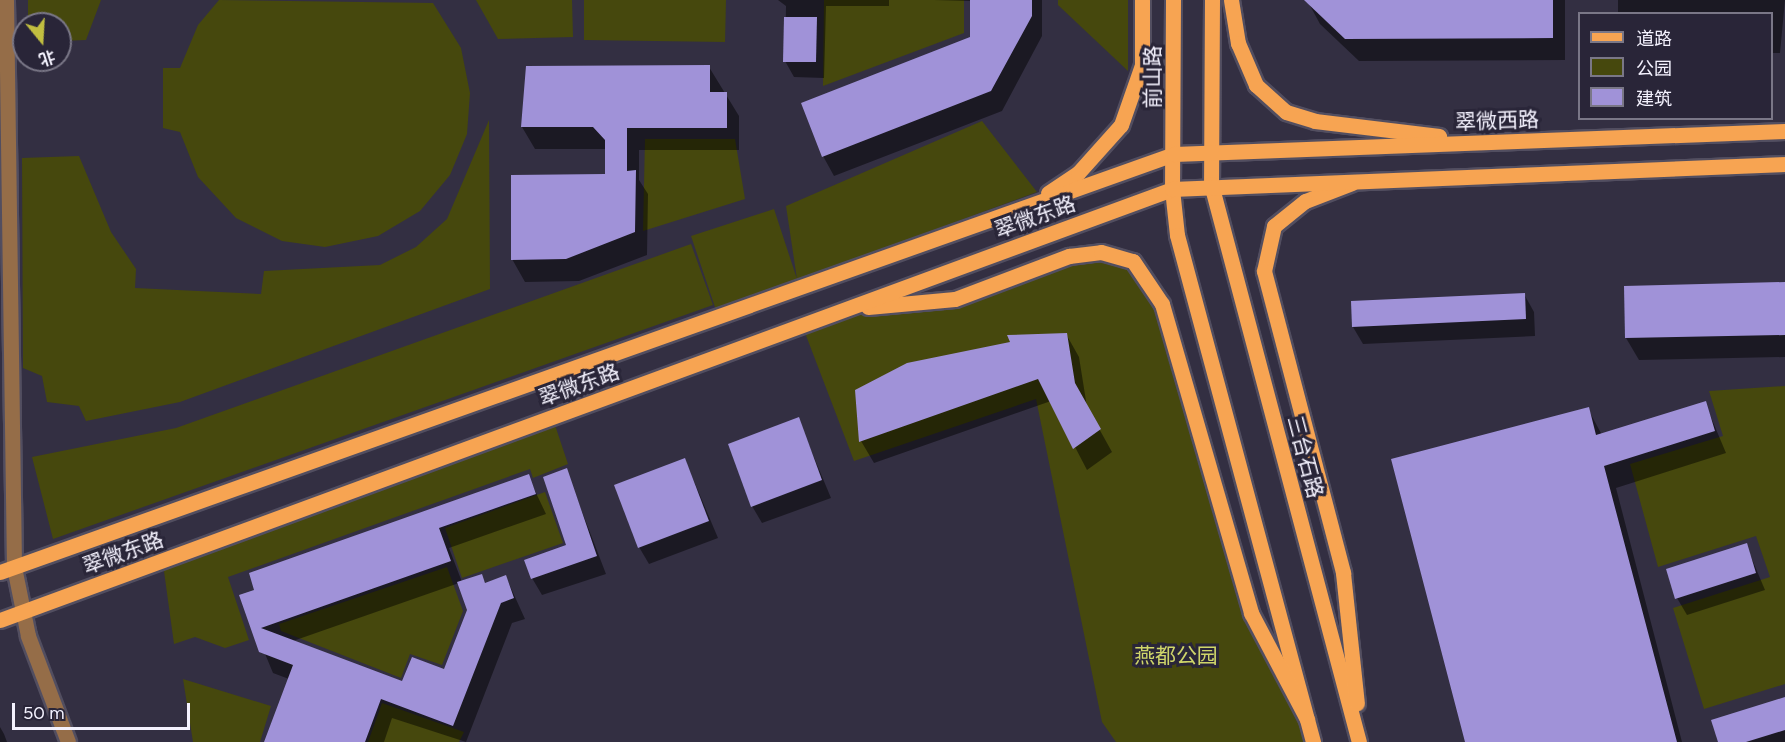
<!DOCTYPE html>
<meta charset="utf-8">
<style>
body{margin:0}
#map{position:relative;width:1785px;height:742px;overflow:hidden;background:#332f42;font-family:Figtree,"Noto Sans SC",sans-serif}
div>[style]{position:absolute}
.green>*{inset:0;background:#46480d}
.shadow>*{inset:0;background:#0007}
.building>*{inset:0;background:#a092d8}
.roads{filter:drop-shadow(2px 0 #524e60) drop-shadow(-2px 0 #524e60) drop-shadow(0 2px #524e60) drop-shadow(0 -2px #524e60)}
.minor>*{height:15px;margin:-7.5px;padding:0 7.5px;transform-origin:7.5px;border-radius:7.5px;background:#956d48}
.major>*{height:15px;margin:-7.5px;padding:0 7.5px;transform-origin:7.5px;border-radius:7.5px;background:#f7a452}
span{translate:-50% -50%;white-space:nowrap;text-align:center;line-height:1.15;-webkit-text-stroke:6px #292538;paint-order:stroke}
.street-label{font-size:21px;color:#f4f2fe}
.park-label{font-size:21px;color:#d0d66a}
.legend{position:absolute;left:1578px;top:12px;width:195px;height:108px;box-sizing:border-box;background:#292538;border:2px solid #7a7787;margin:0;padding:8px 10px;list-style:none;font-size:18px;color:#f4f2fe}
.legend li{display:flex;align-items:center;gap:12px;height:30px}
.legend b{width:30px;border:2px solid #7a7787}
.north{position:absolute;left:12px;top:12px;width:60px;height:60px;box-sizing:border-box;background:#292538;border:2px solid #7a7787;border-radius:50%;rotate:162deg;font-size:16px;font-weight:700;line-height:24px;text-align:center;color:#f4f2fe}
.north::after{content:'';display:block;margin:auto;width:21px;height:27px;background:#c1be40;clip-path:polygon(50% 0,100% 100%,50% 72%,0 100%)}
.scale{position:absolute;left:12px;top:703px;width:178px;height:27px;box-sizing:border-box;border:3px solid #f4f2fe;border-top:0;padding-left:8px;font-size:18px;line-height:21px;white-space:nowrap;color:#f4f2fe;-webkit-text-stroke:4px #292538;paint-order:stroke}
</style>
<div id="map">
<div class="green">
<i style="clip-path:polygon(28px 0,101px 0,86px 40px,60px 41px,60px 24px,28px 24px)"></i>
<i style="clip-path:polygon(219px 0,433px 3px,461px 48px,470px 93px,467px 134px,450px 175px,420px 211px,378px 236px,325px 247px,282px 241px,236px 218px,198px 177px,180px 132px,163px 128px,163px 68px,180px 68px,198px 25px)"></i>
<i style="clip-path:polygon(476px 0,572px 0,573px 37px,498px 39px)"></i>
<i style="clip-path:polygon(584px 0,726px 0,725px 42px,584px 40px)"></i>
<i style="clip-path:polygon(824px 0,964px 0,964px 33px,823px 86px)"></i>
<i style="clip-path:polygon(1058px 0,1128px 0,1128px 71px,1058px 5px)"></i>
<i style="clip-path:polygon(489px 120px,490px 289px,180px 402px,86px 421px,79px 406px,47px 402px,42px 376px,23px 368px,22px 158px,79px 156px,111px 232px,136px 269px,135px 288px,261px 294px,264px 271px,380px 265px,416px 247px,447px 219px)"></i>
<i style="clip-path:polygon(982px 121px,1037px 192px,798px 280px,718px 316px,691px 236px,774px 209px,797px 279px,786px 206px)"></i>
<i style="clip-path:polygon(645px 139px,735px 139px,745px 199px,643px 231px)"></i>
<i style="clip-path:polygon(691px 244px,713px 305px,53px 539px,32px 457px,176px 428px)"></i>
<i style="clip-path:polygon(1069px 257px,1133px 261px,1150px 282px,1250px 614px,1312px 742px,1116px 742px,1102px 722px,1036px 399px,854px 461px,802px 325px,847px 309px,955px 299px)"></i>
<i style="clip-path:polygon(1785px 386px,1785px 684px,1704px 709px,1673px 608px,1770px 577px,1756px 536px,1658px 567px,1630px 464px,1723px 436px,1709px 391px)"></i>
<i style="clip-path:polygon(554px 422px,568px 464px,533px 478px,530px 469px,228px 577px,249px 640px,225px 648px,195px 637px,174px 644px,163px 564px)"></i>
<i style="clip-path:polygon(545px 492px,563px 543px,462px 578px,445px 528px)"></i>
<i style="clip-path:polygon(447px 567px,463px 611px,442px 665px,410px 654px,401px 678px,281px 631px,279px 624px)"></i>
<i style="clip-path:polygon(183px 679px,271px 706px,260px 742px,193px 742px)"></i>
<i style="clip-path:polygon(382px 703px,464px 732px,459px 742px,368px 742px)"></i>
</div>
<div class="shadow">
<i style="clip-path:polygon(778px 0,889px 0,889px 6px,826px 6px,824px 78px,794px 77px,785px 61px,786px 6px)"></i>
<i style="clip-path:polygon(1042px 0,1042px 36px,1002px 111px,834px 176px,823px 156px,971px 38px,971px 1px,934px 0)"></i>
<i style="clip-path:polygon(1565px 0,1565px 60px,1359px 61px,1320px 24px,1307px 0)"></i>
<i style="clip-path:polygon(1618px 0,1785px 0,1780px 53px,1772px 53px,1772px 14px,1618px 14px)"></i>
<i style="clip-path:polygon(527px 67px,709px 67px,739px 116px,739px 150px,639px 150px,639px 180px,648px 194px,647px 255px,579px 281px,525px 282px,512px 259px,606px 176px,606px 149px,535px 149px,522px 127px)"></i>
<i style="clip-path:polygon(1785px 284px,1785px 357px,1639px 360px,1626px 338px)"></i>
<i style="clip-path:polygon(1524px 294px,1534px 312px,1535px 336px,1363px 344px,1353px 327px)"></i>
<i style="clip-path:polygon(1066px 334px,1079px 357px,1087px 407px,1112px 452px,1087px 470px,1051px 401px,874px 463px,861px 441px,857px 391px,1012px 344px)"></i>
<i style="clip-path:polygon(1705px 403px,1726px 453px,1616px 488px,1682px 742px,1467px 742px,1588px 409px,1602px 435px)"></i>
<i style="clip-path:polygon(798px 419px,831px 498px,762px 523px,752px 506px)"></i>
<i style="clip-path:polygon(685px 460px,718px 538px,649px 564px,639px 547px)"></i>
<i style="clip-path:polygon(566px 470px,606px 574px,542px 595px,532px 578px,568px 546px)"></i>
<i style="clip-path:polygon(evenodd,528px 476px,546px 514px,449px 548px,462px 582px,481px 576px,486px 584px,506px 577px,525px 619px,512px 623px,466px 742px,392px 718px,384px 742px,266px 742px,289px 679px,273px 673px,241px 596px,528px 476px,459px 583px,468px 610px,445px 671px,403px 683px,293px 641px,459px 583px)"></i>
<i style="clip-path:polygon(1746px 545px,1765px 590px,1687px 615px,1677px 598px)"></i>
<i style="clip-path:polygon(1785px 698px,1785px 742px,1720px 742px)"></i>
<i style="clip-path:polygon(0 727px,4px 734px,7px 742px,0 742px)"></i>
</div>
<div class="building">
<i style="clip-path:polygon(970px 0,1032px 0,1032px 16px,991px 91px,822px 157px,801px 103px,970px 37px)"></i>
<i style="clip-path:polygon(1304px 0,1553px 0,1553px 38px,1345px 39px)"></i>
<i style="clip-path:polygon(784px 17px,817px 17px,816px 62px,783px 62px)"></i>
<i style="clip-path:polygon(710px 65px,710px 92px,727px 92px,727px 128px,627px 128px,627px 171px,636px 170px,635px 232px,566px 259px,511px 260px,511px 175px,605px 174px,605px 140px,593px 127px,521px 127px,526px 66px)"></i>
<i style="clip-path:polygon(1785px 282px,1785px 335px,1625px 338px,1624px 286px)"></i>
<i style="clip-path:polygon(1525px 293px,1526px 319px,1352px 327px,1351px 301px)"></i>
<i style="clip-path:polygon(1067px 333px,1075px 383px,1101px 429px,1073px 449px,1038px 379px,859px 442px,855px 390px,907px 363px,1010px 342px,1007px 335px)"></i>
<i style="clip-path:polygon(1706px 401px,1715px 431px,1604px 466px,1677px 742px,1465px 742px,1391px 459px,1589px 407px,1596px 435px)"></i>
<i style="clip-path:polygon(799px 417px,822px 480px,751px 507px,728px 444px)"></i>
<i style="clip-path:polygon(685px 458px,709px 521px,638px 548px,614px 485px)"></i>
<i style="clip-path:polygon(567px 468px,597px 556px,531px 579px,524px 560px,566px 545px,543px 477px)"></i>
<i style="clip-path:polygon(529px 474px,536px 494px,439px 528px,451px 561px,261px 628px,402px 681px,412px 657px,444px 669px,467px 610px,457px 582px,482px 574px,485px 583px,506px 575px,514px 598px,501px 603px,453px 726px,381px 699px,365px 742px,264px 742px,293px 665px,259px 652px,239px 595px,254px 590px,249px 573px)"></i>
<i style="clip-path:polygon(1747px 543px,1756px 573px,1675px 599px,1666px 569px)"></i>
<i style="clip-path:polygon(1785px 697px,1785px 730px,1746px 742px,1718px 742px,1711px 720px)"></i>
</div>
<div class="roads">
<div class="minor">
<i style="left:6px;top:0;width:567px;rotate:89.19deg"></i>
<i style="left:14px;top:567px;width:70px;rotate:78.5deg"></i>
<i style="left:28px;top:636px;width:113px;rotate:69.3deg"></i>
</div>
<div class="major">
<i style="left:1173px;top:0;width:189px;rotate:90.3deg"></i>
<i style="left:1172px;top:189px;width:46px;rotate:83.8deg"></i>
<i style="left:1177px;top:235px;width:525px;rotate:74.98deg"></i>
<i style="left:1212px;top:0;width:184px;rotate:90.3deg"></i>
<i style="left:1211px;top:184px;width:577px;rotate:75.15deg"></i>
<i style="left:1231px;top:0;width:44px;rotate:80.8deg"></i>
<i style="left:1238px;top:43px;width:46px;rotate:66.8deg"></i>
<i style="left:1256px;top:85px;width:40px;rotate:42deg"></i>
<i style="left:1286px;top:112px;width:30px;rotate:17deg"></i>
<i style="left:1315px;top:121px;width:125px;rotate:6.9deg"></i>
<i style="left:1352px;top:183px;width:50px;rotate:159deg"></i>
<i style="left:1305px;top:201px;width:40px;rotate:141deg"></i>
<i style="left:1274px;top:226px;width:46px;rotate:102.5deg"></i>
<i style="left:1264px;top:271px;width:312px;rotate:75.3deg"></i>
<i style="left:1343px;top:573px;width:131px;rotate:83.9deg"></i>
<i style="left:1048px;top:193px;width:36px;rotate:-34deg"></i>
<i style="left:1078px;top:173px;width:64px;rotate:-48.1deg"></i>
<i style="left:1121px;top:125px;width:64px;rotate:-70.7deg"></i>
<i style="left:1142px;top:65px;width:65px;rotate:-90deg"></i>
<i style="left:868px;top:307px;width:87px;rotate:-5.3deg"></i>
<i style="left:955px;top:299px;width:122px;rotate:-20.7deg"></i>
<i style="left:1069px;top:256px;width:32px;rotate:-7deg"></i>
<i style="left:1101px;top:252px;width:33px;rotate:16deg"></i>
<i style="left:1133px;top:261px;width:52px;rotate:56deg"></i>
<i style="left:1162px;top:304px;width:322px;rotate:73.9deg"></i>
<i style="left:1251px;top:613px;width:120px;rotate:62.2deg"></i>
<i style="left:0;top:572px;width:1246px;rotate:-19.6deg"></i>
<i style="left:1174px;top:154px;width:611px;rotate:-2.16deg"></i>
<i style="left:0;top:620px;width:1249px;rotate:-20.19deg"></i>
<i style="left:1172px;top:189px;width:614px;rotate:-2.34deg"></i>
</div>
</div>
<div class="street-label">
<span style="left:1153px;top:77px;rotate:-90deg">前山路</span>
<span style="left:1497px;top:121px;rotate:-2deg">翠微西路</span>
<span style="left:1035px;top:217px;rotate:-20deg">翠微东路</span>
<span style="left:579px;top:385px;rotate:-20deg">翠微东路</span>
<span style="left:1305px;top:457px;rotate:75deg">三台石路</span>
<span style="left:123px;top:553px;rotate:-20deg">翠微东路</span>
</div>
<div class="park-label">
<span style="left:1176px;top:656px">燕都公园</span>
</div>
<ul class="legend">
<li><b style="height:8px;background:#f7a452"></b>道路</li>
<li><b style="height:16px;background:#46480d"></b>公园</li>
<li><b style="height:16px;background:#a092d8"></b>建筑</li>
</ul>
<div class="north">北</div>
<div class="scale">50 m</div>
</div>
